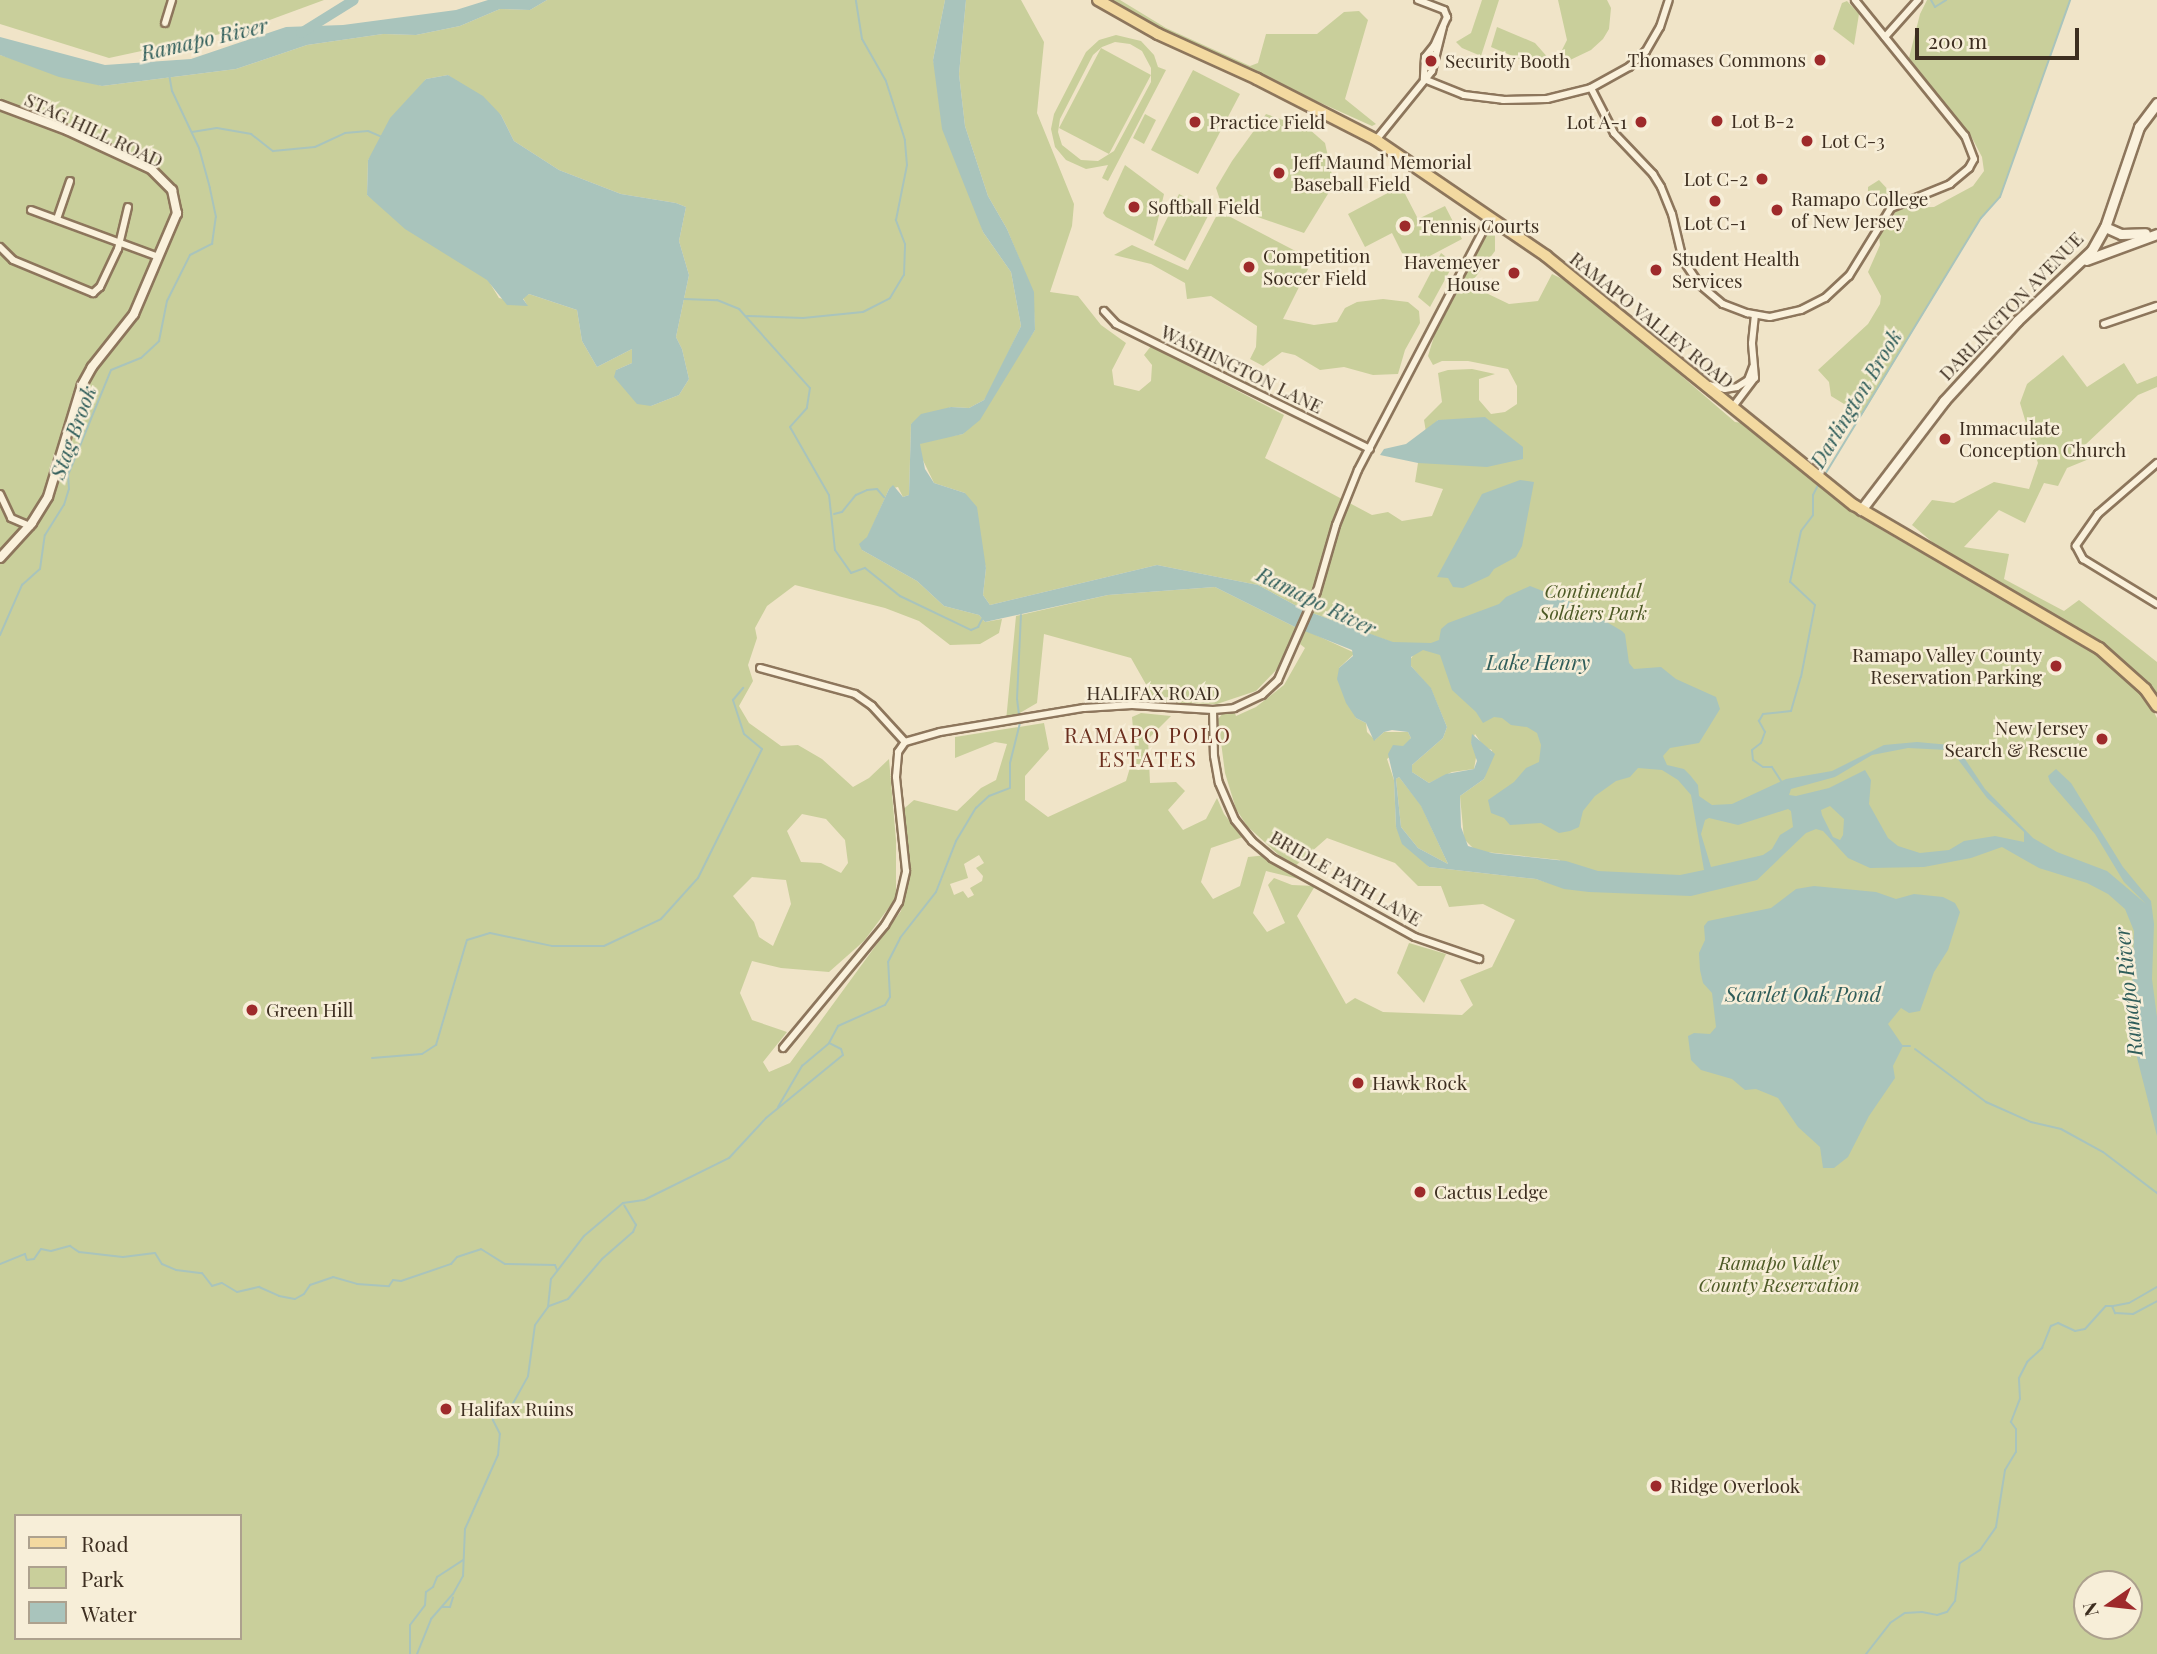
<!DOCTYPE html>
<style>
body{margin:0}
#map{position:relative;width:2157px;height:1654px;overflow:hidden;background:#f0e4c8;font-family:"Playfair Display",serif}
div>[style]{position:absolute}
.green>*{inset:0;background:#c9cf9b}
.water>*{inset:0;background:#a9c4bc}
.stream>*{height:2px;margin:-1px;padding:0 1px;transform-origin:1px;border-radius:1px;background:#a9c4bc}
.river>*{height:10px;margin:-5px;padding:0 5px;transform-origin:5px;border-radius:5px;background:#a9c4bc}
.roads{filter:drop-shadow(2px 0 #8d765c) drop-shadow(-2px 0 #8d765c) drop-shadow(0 2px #8d765c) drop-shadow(0 -2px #8d765c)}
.minor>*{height:6px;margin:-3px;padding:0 3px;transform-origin:3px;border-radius:3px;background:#faf1dc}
.tertiary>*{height:8px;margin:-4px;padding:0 4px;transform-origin:4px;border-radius:4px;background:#faf1dc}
.secondary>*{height:9px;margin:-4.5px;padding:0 4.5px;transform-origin:4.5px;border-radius:4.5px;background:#faf1dc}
.primary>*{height:10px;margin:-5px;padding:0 5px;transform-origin:5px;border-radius:5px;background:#f3d9a0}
.dots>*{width:19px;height:19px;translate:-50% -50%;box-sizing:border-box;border:4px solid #f7eed8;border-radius:50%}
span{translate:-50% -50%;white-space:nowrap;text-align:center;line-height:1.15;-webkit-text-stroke:5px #f7eed8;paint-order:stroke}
.poi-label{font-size:19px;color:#3d2e20}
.right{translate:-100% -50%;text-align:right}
.left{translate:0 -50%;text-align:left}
.street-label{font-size:19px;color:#3d2e20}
.park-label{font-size:19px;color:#4d5a26;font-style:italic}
.water-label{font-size:21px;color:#2f5d5a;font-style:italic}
.neighbourhood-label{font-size:21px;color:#6b2e1e;letter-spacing:2px}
.legend{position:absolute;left:14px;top:1514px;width:228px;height:126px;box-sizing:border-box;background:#f7eed8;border:2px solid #ada18e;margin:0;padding:9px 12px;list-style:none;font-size:21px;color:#3d2e20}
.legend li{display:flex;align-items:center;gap:14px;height:35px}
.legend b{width:35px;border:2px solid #ada18e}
.north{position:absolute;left:2073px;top:1570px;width:70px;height:70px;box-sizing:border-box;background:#f7eed8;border:2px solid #ada18e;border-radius:50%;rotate:256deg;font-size:19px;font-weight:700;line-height:28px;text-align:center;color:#3d2e20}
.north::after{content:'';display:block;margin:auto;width:24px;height:32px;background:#9e2a2b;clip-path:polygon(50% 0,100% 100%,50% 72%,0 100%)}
.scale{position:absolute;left:1915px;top:28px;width:164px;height:32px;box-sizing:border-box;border:4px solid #3d2e20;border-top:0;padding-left:9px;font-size:21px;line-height:24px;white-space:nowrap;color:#3d2e20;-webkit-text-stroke:5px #f7eed8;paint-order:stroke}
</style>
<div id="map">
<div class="green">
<i style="clip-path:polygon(0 0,324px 0,248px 28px,109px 58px,0 24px)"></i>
<i style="clip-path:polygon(evenodd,547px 0,945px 0,933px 60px,983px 232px,1011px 272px,1021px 326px,989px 393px,984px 400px,969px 408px,951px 407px,911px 424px,909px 495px,903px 497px,898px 487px,889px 489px,862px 550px,917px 581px,944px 606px,979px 615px,985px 622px,1002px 619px,999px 633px,980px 644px,950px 645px,919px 621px,885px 608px,795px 585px,767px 606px,755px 628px,757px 638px,748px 665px,753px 681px,739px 706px,749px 723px,781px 746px,798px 745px,822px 759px,853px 787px,869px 778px,889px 759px,896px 840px,896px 898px,864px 941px,829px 972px,781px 968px,752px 961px,740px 993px,752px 1020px,787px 1032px,763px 1062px,769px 1072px,790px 1063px,901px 911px,909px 862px,900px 812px,914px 800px,957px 811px,981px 788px,996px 780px,1007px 744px,995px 742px,955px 758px,955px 737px,1044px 723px,1049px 749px,1025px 776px,1025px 800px,1048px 817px,1126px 781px,1135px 751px,1132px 717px,1141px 713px,1171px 716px,1148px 739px,1150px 783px,1176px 782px,1185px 791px,1168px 810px,1183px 830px,1206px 819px,1217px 798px,1224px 814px,1243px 837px,1211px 848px,1201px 882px,1213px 899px,1240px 886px,1248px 857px,1267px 855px,1299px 879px,1266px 871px,1253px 913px,1267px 932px,1285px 923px,1268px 885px,1274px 878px,1292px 885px,1315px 886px,1297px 916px,1346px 1004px,1355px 998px,1383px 1012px,1462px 1015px,1473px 1005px,1460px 980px,1492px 967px,1515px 920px,1483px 904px,1449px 907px,1441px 886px,1418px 886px,1395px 863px,1327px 838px,1293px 868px,1247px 826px,1236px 809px,1225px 773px,1218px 719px,1223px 713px,1234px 710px,1236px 716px,1256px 707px,1284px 685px,1305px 648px,1300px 644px,1305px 630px,1355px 653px,1339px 668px,1356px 718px,1366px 723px,1367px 732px,1375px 740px,1384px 732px,1408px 732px,1411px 738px,1407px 744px,1387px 759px,1394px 780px,1396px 827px,1429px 867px,1536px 879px,1549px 883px,1560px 860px,1476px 851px,1464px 839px,1460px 796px,1484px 779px,1492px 750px,1484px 747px,1475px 734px,1471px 743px,1477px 752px,1474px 769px,1452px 772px,1429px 783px,1412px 772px,1412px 765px,1443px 738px,1447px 727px,1431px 689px,1411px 666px,1410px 660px,1416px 651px,1304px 610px,1258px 585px,1157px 565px,990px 605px,983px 595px,986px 568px,965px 493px,934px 483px,919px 452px,919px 444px,928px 440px,963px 434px,1035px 330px,1033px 292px,1007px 229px,988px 196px,965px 126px,959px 74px,966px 0,1021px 0,1044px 42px,1037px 113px,1074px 204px,1072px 226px,1050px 292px,1078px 296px,1101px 325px,1126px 343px,1112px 370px,1114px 385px,1139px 391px,1151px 381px,1152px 365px,1144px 355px,1151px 346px,1284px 415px,1265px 458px,1372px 515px,1388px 512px,1402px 521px,1432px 516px,1443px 489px,1415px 482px,1418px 463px,1448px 463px,1458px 420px,1438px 420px,1426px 432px,1424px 420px,1442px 402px,1438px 373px,1448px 370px,1472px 369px,1495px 374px,1479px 379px,1479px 400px,1491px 414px,1505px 412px,1517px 404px,1517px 386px,1508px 369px,1468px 361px,1442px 361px,1433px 365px,1428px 356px,1441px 314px,1487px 231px,1495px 227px,1495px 251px,1474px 279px,1484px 292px,1509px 304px,1538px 301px,1552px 274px,1577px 286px,1735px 422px,1743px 423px,1880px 529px,2103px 657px,2144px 694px,2157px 718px,2157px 1654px,0 1654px,0 55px,102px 86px,236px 69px,307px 45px,383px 34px,416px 35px,460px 26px,500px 9px,530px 10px,547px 0,448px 75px,501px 115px,514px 141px,559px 170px,621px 194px,676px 203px,686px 207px,679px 241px,689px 275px,676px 337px,682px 349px,689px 379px,679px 395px,651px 406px,616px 370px,632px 363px,632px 349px,597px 367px,582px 341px,577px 310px,529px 294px,523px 298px,527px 305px,499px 298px,488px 280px,367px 195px,368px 160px,426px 79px,448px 75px,547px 0,802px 814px,826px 819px,845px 840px,848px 863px,841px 873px,821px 863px,801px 862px,787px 831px,802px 814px,547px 0,979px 855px,984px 863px,976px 868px,983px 876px,982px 881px,970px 888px,974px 895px,968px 898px,963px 891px,954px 895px,950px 884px,968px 878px,964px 864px,979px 855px,547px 0,752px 877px,786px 880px,791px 904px,773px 946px,759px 937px,754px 922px,733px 896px,752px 877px,547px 0,16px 1516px,240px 1516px,240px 1638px,16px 1638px,16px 1516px,547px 0,2087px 1584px,2129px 1584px,2129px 1626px,2087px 1626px,2087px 1584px)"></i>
<i style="clip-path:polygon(1108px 0,1120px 0,1166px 28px,1250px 66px,1258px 63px,1266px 34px,1317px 34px,1344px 12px,1359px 11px,1368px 20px,1345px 99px,1376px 124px,1372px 126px,1164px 32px)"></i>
<i style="clip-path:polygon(1482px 0,1499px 0,1481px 56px,1462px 48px,1456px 42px,1471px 33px)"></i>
<i style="clip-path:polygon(1558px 0,1607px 0,1611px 8px,1609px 29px,1603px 39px,1591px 50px,1568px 61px,1559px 56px,1567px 40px)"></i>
<i style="clip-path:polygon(1927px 0,2070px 0,2000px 197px,1981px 218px,1862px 415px,1831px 396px,1829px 382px,1818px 370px,1868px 324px,1880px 304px,1881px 296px,1868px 272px,1880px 245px,1879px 236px,1898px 208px,1934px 207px,1973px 186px,1984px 171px,1982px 157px,1971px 136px,1909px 58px,1920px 14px)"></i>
<i style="clip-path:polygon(1847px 1px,1859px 14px,1854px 45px,1833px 29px,1842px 3px)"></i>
<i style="clip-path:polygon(1497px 27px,1535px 43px,1550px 60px,1545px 63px,1522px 60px,1491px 47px)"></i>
<i style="clip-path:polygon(evenodd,1116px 35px,1141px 41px,1154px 55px,1158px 67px,1166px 70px,1108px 181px,1102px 178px,1108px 165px,1086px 169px,1066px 160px,1055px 147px,1051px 129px,1054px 114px,1086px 52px,1099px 40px,1116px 35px,1115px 42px,1130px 44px,1142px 51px,1151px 68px,1151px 82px,1114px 151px,1098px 161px,1081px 160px,1062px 145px,1058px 132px,1060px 119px,1093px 55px,1102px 47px,1115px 42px)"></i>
<i style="clip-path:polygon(1101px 48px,1151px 75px,1109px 154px,1059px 128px)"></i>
<i style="clip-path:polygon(1193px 70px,1240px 94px,1198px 174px,1151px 150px)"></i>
<i style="clip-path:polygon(1145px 114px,1156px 120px,1144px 144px,1133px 138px)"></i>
<i style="clip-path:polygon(1266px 114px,1309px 129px,1325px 143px,1334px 184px,1304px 233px,1249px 214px,1220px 200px,1216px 188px,1232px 161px)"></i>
<i style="clip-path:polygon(1125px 165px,1164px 194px,1153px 241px,1106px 217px,1103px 213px)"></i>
<i style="clip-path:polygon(1879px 180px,1894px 196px,1895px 201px,1890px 205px,1868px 191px,1868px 187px)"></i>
<i style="clip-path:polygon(1401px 186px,1418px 219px,1445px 206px,1462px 239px,1409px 267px,1392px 233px,1365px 247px,1348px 214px)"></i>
<i style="clip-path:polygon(1179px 194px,1211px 210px,1185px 261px,1154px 245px)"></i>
<i style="clip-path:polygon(1219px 211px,1309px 258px,1311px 263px,1283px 319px,1314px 325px,1337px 322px,1345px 308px,1357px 302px,1383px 299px,1408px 302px,1419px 311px,1420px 323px,1405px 350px,1398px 374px,1373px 375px,1344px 367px,1320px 370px,1295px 355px,1282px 352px,1263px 366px,1250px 359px,1256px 347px,1257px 326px,1211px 296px,1187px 299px,1185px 283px,1151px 264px,1114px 255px,1132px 245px,1188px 270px)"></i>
<i style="clip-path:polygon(1441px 253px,1454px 263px,1430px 307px,1418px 297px)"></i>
<i style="clip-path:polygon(2063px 355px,2087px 387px,2124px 363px,2137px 384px,2157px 376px,2157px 387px,2138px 395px,2085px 445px,2089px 459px,2067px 468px,2058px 486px,2044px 483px,2025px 523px,1999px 510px,1964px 547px,2009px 554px,2004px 579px,2064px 611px,2079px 600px,2157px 662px,2157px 698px,2092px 642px,1956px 562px,1912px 525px,1932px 500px,1954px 503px,1994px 482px,2029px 489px,2038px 463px,2020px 403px,2027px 384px)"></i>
<i style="clip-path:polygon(1215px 587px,1297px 628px,1279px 667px,1256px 691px,1217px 704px,1156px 702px,1131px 658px,1044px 634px,1037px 703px,1006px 721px,1016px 616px,1108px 595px)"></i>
<i style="clip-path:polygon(1399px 777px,1421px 805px,1448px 864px,1418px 848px,1401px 827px,1396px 779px)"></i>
<i style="clip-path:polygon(1409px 943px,1446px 954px,1424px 1003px,1397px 973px)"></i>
</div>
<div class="water">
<i style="clip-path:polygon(488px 0,547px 0,530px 10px,500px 9px,460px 26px,416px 35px,383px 34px,307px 45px,236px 69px,102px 86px,59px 77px,0 55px,0 37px,105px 65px,191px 59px,286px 27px,343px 25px,456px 10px)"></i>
<i style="clip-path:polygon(evenodd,945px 0,966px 0,959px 74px,965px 126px,988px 196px,1007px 229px,1034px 292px,1035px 330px,980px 420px,963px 434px,920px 444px,925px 469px,934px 483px,965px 493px,977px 507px,986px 568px,983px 595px,990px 605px,1157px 565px,1258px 585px,1304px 610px,1393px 642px,1431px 643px,1439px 640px,1441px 629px,1448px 623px,1499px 604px,1506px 597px,1530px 586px,1576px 604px,1622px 631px,1625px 634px,1629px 663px,1634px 669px,1661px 667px,1676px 679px,1716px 697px,1720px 709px,1699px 743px,1670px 748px,1663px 756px,1667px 765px,1684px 769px,1690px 775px,1698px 785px,1699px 796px,1712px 805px,1732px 804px,1786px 779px,1832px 771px,1884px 745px,1917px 742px,1950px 745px,1959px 750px,1985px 789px,2033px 838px,2057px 852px,2107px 871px,2146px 904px,2124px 882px,2095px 834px,2050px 782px,2048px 776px,2056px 769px,2071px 783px,2123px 867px,2151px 901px,2154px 924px,2152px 979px,2157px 1017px,2157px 1136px,2131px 1034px,2134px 931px,2125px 909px,2108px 894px,2087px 883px,2039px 868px,2002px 847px,1971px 858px,1924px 867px,1870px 868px,1848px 858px,1823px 831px,1816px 829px,1806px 833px,1757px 880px,1691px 896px,1589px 892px,1564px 889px,1536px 879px,1429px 867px,1402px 844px,1396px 827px,1394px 780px,1388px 754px,1393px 745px,1403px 746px,1411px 738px,1408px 732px,1392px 730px,1384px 732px,1374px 741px,1366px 723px,1356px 718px,1346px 703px,1337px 679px,1339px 668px,1353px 656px,1352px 650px,1297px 628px,1215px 587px,1108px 595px,985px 622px,979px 615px,944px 606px,917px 581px,862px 550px,859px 544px,867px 537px,889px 489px,893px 485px,903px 497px,909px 495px,911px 424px,921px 414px,951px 407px,969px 408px,984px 400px,1021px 326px,1011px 272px,983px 232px,942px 129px,933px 60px,945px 0,1423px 650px,1440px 655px,1452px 690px,1476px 712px,1483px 723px,1494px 717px,1502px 718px,1511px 725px,1527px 727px,1537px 733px,1541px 745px,1539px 762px,1526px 768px,1514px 782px,1488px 800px,1491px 813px,1504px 818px,1510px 825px,1541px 823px,1559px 833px,1570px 831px,1579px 827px,1583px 811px,1595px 796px,1616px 781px,1630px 777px,1638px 768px,1662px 770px,1678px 780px,1691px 795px,1704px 870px,1680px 875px,1598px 871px,1566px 861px,1492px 853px,1468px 846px,1461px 827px,1460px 796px,1484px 779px,1495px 754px,1472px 734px,1471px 743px,1477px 761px,1474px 769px,1446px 774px,1429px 783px,1412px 772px,1412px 765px,1443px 738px,1447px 727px,1431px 688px,1411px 666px,1411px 657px,1423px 650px,945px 0,1908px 748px,1947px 750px,1954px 754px,1987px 798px,2024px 832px,2024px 842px,1995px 836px,1964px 841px,1949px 850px,1920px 853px,1898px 846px,1888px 838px,1869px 804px,1871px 780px,1865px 770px,1829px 788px,1796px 796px,1789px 795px,1791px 789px,1835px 777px,1872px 755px,1908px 748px,945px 0,1399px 777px,1421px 806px,1448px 864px,1418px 848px,1401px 827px,1396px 779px,1399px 777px,945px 0,1830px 806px,1844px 819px,1843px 835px,1840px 840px,1833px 837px,1822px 815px,1821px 810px,1830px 806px,945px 0,1788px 809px,1791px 811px,1793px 827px,1780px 835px,1772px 849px,1763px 855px,1711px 867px,1701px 834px,1705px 820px,1709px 818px,1738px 825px,1788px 809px)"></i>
<i style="clip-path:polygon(448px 75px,483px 96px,501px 115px,514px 141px,559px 170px,621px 194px,676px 203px,686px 207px,679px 241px,689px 275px,676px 337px,682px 349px,689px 379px,679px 395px,651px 406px,637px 404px,614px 377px,616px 370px,632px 363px,632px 349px,597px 367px,582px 341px,577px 310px,529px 294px,523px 299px,528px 306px,507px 305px,487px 280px,405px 229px,367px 195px,368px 160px,390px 118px,426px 79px)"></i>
<i style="clip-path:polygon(1485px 417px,1523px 447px,1523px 459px,1487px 467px,1418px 463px,1380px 455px,1384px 449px,1406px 444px,1438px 420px)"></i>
<i style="clip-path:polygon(1520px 480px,1534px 482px,1522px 546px,1516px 557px,1494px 569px,1489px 576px,1463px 588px,1453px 587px,1448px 578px,1437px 577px,1482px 494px)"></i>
<i style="clip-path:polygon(1814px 886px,1876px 892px,1896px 899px,1914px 894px,1943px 897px,1955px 903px,1960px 912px,1948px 950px,1934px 972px,1920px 1011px,1909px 1013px,1901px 1008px,1888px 1024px,1903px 1046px,1893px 1066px,1895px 1078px,1869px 1116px,1848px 1157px,1834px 1168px,1823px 1168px,1820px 1147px,1798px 1127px,1778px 1098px,1756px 1089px,1745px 1090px,1732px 1079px,1701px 1070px,1691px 1060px,1688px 1036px,1694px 1033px,1710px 1034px,1716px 1027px,1712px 993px,1703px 983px,1700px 970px,1699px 953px,1705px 940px,1704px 926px,1708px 921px,1771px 908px,1796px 889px)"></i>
</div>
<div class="stream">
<i style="left:1931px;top:0;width:8px;rotate:60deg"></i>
<i style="left:1935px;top:7px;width:13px;rotate:-32deg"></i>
<i style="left:192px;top:132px;width:25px;rotate:-9deg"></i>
<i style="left:217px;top:128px;width:35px;rotate:10deg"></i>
<i style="left:251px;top:134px;width:28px;rotate:38deg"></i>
<i style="left:273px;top:151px;width:42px;rotate:-5.4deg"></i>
<i style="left:315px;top:147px;width:33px;rotate:-25deg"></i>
<i style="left:345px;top:133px;width:23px;rotate:-5deg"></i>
<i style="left:368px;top:131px;width:15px;rotate:23deg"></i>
<i style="left:684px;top:299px;width:33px;rotate:2deg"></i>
<i style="left:717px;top:300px;width:24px;rotate:22deg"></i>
<i style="left:739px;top:309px;width:106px;rotate:48.1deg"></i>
<i style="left:810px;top:388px;width:20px;rotate:99deg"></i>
<i style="left:807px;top:408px;width:25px;rotate:132deg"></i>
<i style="left:790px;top:427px;width:78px;rotate:60.2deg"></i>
<i style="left:829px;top:495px;width:55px;rotate:83.8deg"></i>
<i style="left:835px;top:550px;width:28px;rotate:55deg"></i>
<i style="left:851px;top:573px;width:15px;rotate:-20deg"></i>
<i style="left:865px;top:568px;width:45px;rotate:38.7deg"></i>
<i style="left:900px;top:596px;width:79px;rotate:25.6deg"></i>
<i style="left:971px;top:630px;width:8px;rotate:-23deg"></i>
<i style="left:978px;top:627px;width:9px;rotate:-63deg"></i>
<i style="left:747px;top:316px;width:56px;rotate:2deg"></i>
<i style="left:803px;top:318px;width:60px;rotate:-5.7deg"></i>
<i style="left:863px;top:312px;width:30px;rotate:-27deg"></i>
<i style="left:890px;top:298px;width:27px;rotate:-59deg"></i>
<i style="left:904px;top:275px;width:31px;rotate:-88deg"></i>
<i style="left:905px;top:244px;width:26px;rotate:-111deg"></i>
<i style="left:896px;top:220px;width:56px;rotate:-78.7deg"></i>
<i style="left:907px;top:165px;width:25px;rotate:-95deg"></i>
<i style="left:905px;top:140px;width:62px;rotate:-107.9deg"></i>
<i style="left:886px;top:81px;width:48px;rotate:-119.7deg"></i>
<i style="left:862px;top:39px;width:39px;rotate:-99deg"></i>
<i style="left:1824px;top:476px;width:302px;rotate:-58.7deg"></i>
<i style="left:1981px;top:218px;width:28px;rotate:-48deg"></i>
<i style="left:2000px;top:197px;width:209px;rotate:-70.4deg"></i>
<i style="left:834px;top:514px;width:8px;rotate:-14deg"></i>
<i style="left:842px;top:512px;width:22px;rotate:-51deg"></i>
<i style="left:856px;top:495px;width:12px;rotate:-24deg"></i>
<i style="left:867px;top:490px;width:10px;rotate:-6deg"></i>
<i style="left:877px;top:489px;width:11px;rotate:49deg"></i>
<i style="left:0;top:635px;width:55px;rotate:-66.3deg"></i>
<i style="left:22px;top:585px;width:24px;rotate:-42deg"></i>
<i style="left:40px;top:569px;width:34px;rotate:-82deg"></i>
<i style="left:45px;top:535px;width:36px;rotate:-58deg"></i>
<i style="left:64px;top:505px;width:17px;rotate:-73deg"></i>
<i style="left:69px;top:489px;width:14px;rotate:-94deg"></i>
<i style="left:68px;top:475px;width:113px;rotate:-67.7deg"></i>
<i style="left:111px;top:370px;width:32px;rotate:-22deg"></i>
<i style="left:141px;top:358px;width:25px;rotate:-43deg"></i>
<i style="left:159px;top:341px;width:41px;rotate:-78.7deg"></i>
<i style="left:167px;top:301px;width:51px;rotate:-63.4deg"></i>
<i style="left:190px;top:255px;width:25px;rotate:-27deg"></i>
<i style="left:212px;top:244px;width:27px;rotate:-82deg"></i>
<i style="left:216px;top:217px;width:30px;rotate:-102deg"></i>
<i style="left:210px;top:188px;width:41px;rotate:-105.4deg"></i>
<i style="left:199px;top:148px;width:63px;rotate:-115.3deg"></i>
<i style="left:172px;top:91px;width:17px;rotate:-100deg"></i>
<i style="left:1781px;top:781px;width:17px;rotate:-123deg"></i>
<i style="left:1772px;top:767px;width:9px;rotate:180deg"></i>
<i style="left:1763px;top:767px;width:12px;rotate:-145deg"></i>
<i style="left:1753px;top:760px;width:10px;rotate:-96deg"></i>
<i style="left:1752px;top:750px;width:11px;rotate:-38deg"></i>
<i style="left:1761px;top:743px;width:12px;rotate:-70deg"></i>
<i style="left:1765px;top:732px;width:13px;rotate:-119deg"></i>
<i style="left:1759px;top:721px;width:8px;rotate:-60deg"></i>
<i style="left:1763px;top:714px;width:28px;rotate:-6deg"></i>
<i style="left:1791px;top:711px;width:35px;rotate:-74deg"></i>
<i style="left:1801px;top:677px;width:73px;rotate:-79deg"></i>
<i style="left:1815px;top:605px;width:34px;rotate:-137deg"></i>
<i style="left:1790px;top:582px;width:52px;rotate:-77.8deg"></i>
<i style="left:1801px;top:531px;width:20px;rotate:-53deg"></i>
<i style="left:1813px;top:515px;width:20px;rotate:-90deg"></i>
<i style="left:1813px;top:495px;width:13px;rotate:-63deg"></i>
<i style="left:1903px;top:1046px;width:7px"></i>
<i style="left:1915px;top:1049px;width:89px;rotate:36.7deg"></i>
<i style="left:1986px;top:1102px;width:49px;rotate:24deg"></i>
<i style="left:2031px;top:1122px;width:31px;rotate:13deg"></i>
<i style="left:2061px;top:1129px;width:48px;rotate:28.7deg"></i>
<i style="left:2103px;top:1152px;width:68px;rotate:37.2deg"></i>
<i style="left:372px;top:1058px;width:50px;rotate:-4.6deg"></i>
<i style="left:422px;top:1054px;width:17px;rotate:-33deg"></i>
<i style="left:436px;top:1045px;width:109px;rotate:-73.6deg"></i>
<i style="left:467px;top:940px;width:24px;rotate:-17deg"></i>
<i style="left:490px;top:933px;width:63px;rotate:11.8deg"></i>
<i style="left:552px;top:946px;width:52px"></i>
<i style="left:604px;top:946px;width:63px;rotate:-25.3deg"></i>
<i style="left:661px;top:919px;width:55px;rotate:-47.9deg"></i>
<i style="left:698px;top:878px;width:144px;rotate:-63.6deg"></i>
<i style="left:762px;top:749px;width:23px;rotate:-140deg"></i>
<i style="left:744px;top:734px;width:36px;rotate:-108deg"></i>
<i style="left:733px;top:700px;width:16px;rotate:-50deg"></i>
<i style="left:778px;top:1107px;width:48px;rotate:-59.7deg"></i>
<i style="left:802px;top:1066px;width:35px;rotate:-40deg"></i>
<i style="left:829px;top:1043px;width:19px;rotate:-62deg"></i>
<i style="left:838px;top:1026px;width:51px;rotate:-24.1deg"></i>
<i style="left:885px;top:1005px;width:9px;rotate:-58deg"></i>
<i style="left:890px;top:997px;width:35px;rotate:-93deg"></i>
<i style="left:888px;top:962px;width:27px;rotate:-63deg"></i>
<i style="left:900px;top:938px;width:58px;rotate:-52deg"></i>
<i style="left:936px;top:892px;width:55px;rotate:-68.6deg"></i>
<i style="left:956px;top:841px;width:39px;rotate:-59deg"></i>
<i style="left:976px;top:808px;width:18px;rotate:-43deg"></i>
<i style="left:989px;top:796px;width:22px;rotate:-21deg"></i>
<i style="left:1010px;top:788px;width:25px;rotate:-90deg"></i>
<i style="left:1010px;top:763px;width:41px;rotate:-76deg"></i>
<i style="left:1020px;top:723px;width:24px;rotate:-97deg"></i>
<i style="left:1017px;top:699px;width:84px;rotate:-87.3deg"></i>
<i style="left:0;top:1264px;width:27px;rotate:-22deg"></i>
<i style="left:25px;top:1254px;width:6px;rotate:72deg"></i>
<i style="left:27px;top:1260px;width:7px;rotate:-8deg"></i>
<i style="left:34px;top:1259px;width:12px;rotate:-55deg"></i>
<i style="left:41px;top:1249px;width:10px;rotate:11deg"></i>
<i style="left:51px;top:1251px;width:20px;rotate:-15deg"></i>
<i style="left:70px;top:1246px;width:11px;rotate:34deg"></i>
<i style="left:79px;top:1252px;width:44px;rotate:6.5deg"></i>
<i style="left:123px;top:1257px;width:32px;rotate:-7deg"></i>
<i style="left:155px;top:1253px;width:13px;rotate:58deg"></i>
<i style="left:162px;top:1264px;width:15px;rotate:23deg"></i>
<i style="left:176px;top:1270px;width:26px;rotate:7deg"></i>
<i style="left:202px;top:1273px;width:16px;rotate:52deg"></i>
<i style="left:212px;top:1286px;width:10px;rotate:-17deg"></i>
<i style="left:222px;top:1283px;width:17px;rotate:31deg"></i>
<i style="left:237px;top:1292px;width:23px;rotate:-13deg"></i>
<i style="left:259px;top:1287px;width:22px;rotate:24deg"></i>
<i style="left:279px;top:1296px;width:16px;rotate:11deg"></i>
<i style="left:295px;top:1299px;width:10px;rotate:-29deg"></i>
<i style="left:304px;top:1294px;width:11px;rotate:-56deg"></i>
<i style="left:310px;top:1285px;width:24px;rotate:-19deg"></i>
<i style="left:333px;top:1277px;width:25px;rotate:16deg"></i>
<i style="left:357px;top:1284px;width:32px;rotate:4deg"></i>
<i style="left:389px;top:1286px;width:7px;rotate:-56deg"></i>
<i style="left:393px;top:1280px;width:8px;rotate:7deg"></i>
<i style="left:401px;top:1281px;width:53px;rotate:-18.8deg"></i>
<i style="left:451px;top:1264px;width:9px;rotate:-49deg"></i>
<i style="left:457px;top:1257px;width:25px;rotate:-18deg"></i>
<i style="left:481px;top:1249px;width:28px;rotate:32deg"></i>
<i style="left:505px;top:1264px;width:50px;rotate:1.1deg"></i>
<i style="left:555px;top:1265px;width:5px;rotate:68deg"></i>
<i style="left:549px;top:1306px;width:20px;rotate:-20deg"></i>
<i style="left:568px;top:1299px;width:52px;rotate:-49.6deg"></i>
<i style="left:602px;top:1259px;width:41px;rotate:-41.1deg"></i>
<i style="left:633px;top:1232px;width:8px;rotate:-67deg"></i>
<i style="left:636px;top:1225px;width:23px;rotate:-121deg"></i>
<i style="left:2113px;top:1306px;width:16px;rotate:-11deg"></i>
<i style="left:2129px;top:1303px;width:32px;rotate:-30deg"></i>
<i style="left:442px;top:1607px;width:8px"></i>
<i style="left:450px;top:1607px;width:10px;rotate:-73deg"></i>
<i style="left:410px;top:1654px;width:29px;rotate:-90deg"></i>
<i style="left:410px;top:1625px;width:25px;rotate:-53deg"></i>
<i style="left:425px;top:1605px;width:13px;rotate:-86deg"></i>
<i style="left:426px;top:1592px;width:9px;rotate:-36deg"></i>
<i style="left:433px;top:1587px;width:11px;rotate:-68deg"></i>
<i style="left:437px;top:1577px;width:31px;rotate:-33deg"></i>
<i style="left:417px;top:1654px;width:38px;rotate:-68deg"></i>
<i style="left:431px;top:1619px;width:33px;rotate:-49deg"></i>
<i style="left:453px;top:1594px;width:21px;rotate:-61deg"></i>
<i style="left:463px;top:1576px;width:47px;rotate:-87.6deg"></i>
<i style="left:465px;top:1529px;width:81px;rotate:-66deg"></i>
<i style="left:498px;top:1455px;width:21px;rotate:-85deg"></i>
<i style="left:500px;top:1434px;width:16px;rotate:-117deg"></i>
<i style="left:493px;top:1420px;width:7px;rotate:-74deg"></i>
<i style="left:495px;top:1413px;width:17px;rotate:-21deg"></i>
<i style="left:511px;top:1407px;width:35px;rotate:-61deg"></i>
<i style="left:528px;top:1376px;width:51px;rotate:-82.2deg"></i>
<i style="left:535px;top:1325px;width:22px;rotate:-54deg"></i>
<i style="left:548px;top:1307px;width:28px;rotate:-84deg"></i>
<i style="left:551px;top:1279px;width:54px;rotate:-52.5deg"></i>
<i style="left:584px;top:1236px;width:51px;rotate:-40.2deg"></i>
<i style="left:623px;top:1203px;width:21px;rotate:-8deg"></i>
<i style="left:644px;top:1200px;width:95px;rotate:-26.3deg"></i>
<i style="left:729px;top:1158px;width:54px;rotate:-47.2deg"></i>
<i style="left:766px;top:1118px;width:99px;rotate:-39.3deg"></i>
<i style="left:843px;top:1055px;width:6px;rotate:-108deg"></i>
<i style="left:841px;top:1049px;width:13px;rotate:-153deg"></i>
<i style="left:1866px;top:1654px;width:39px;rotate:-52deg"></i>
<i style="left:1890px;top:1623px;width:18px;rotate:-34deg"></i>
<i style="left:1905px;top:1613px;width:17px;rotate:-3deg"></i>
<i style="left:1922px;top:1612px;width:15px;rotate:11deg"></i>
<i style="left:1937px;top:1615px;width:10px;rotate:-17deg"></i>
<i style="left:1947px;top:1612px;width:14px;rotate:-54deg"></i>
<i style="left:1955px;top:1601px;width:38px;rotate:-83deg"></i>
<i style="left:1960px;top:1563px;width:24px;rotate:-33deg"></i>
<i style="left:1980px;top:1550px;width:28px;rotate:-55deg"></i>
<i style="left:1996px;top:1527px;width:58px;rotate:-81deg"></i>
<i style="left:2005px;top:1470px;width:21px;rotate:-59deg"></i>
<i style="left:2016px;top:1452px;width:23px;rotate:-90deg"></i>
<i style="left:2016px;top:1429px;width:9px;rotate:-126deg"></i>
<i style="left:2011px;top:1422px;width:25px;rotate:-69deg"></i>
<i style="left:2020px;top:1399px;width:21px;rotate:-93deg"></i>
<i style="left:2019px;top:1378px;width:18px;rotate:-63deg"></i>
<i style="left:2027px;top:1362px;width:21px;rotate:-43deg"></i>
<i style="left:2042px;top:1348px;width:24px;rotate:-68deg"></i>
<i style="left:2051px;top:1326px;width:8px;rotate:-23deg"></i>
<i style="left:2058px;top:1323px;width:19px;rotate:25deg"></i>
<i style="left:2075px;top:1331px;width:10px;rotate:-11deg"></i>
<i style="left:2085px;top:1329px;width:31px;rotate:-48deg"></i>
<i style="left:2106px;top:1306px;width:6px"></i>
<i style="left:2112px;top:1306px;width:8px;rotate:67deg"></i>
<i style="left:2115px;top:1313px;width:18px;rotate:3deg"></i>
<i style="left:2133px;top:1314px;width:27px;rotate:-28deg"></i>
</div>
<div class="river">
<i style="left:301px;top:33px;width:62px;rotate:-31.9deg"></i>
</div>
<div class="roads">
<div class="minor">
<i style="left:1418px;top:0;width:28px;rotate:21deg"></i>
<i style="left:1444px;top:10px;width:8px;rotate:67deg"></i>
<i style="left:1447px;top:17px;width:32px;rotate:114deg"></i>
<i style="left:1434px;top:46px;width:14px;rotate:129deg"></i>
<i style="left:1425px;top:57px;width:22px;rotate:93deg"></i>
<i style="left:165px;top:23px;width:24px;rotate:-73deg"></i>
<i style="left:1885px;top:37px;width:50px;rotate:-48.3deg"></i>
<i style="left:1424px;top:79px;width:43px;rotate:21.8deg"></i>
<i style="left:1464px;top:95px;width:39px;rotate:7deg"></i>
<i style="left:1503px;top:100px;width:44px;rotate:-1.3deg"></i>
<i style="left:1547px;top:99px;width:45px;rotate:-14deg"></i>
<i style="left:1591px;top:88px;width:43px;rotate:-28.9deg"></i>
<i style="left:1629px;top:67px;width:23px;rotate:-43deg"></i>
<i style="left:1646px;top:51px;width:28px;rotate:-60deg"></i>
<i style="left:1660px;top:27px;width:28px;rotate:-72deg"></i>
<i style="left:1591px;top:88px;width:51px;rotate:62.9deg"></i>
<i style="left:1614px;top:133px;width:57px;rotate:46.4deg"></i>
<i style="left:1653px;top:174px;width:15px;rotate:58deg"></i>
<i style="left:1661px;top:187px;width:29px;rotate:68deg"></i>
<i style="left:1672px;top:214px;width:47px;rotate:76.6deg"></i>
<i style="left:1683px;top:260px;width:29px;rotate:56deg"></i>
<i style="left:1699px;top:284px;width:31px;rotate:40deg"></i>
<i style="left:1723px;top:304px;width:26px;rotate:21deg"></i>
<i style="left:1747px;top:313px;width:23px;rotate:10deg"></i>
<i style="left:1770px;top:317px;width:32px;rotate:-13deg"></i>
<i style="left:1801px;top:310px;width:27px;rotate:-27deg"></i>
<i style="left:1825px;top:298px;width:33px;rotate:-43deg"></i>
<i style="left:1849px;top:276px;width:80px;rotate:-58.3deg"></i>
<i style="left:1891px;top:208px;width:64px;rotate:-22.1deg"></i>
<i style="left:1950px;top:184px;width:25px;rotate:-40deg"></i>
<i style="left:1969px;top:168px;width:10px;rotate:-61deg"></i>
<i style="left:1974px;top:159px;width:25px;rotate:-111deg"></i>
<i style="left:1965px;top:136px;width:175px;rotate:-129deg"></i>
<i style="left:1376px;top:140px;width:89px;rotate:-50.9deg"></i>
<i style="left:1432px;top:71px;width:45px;rotate:-76deg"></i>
<i style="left:31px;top:210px;width:136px;rotate:20.2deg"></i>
<i style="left:57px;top:219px;width:40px;rotate:-71.1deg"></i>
<i style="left:0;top:247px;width:18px;rotate:45deg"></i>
<i style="left:13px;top:260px;width:87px;rotate:22.4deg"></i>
<i style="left:93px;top:293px;width:9px;rotate:-41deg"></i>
<i style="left:100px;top:287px;width:42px;rotate:-64.7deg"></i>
<i style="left:118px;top:249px;width:43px;rotate:-76.6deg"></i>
<i style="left:1104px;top:311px;width:18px;rotate:47deg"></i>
<i style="left:1116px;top:324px;width:283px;rotate:26.2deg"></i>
<i style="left:2104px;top:324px;width:56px;rotate:-18.8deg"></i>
<i style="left:1709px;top:385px;width:16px;rotate:14deg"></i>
<i style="left:1725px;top:389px;width:12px;rotate:-9deg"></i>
<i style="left:1737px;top:387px;width:13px;rotate:-32deg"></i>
<i style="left:1748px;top:380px;width:14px;rotate:-69deg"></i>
<i style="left:1732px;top:408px;width:38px;rotate:-53deg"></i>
<i style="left:1755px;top:378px;width:35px;rotate:-95deg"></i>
<i style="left:1752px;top:343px;width:28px;rotate:-84deg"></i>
<i style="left:2157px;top:463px;width:78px;rotate:139.2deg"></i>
<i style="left:2098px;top:514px;width:39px;rotate:125deg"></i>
<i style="left:2076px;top:546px;width:15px;rotate:62deg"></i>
<i style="left:2083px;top:559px;width:87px;rotate:31.3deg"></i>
<i style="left:0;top:494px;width:26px;rotate:65deg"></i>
<i style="left:11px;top:518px;width:21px;rotate:23deg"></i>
<i style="left:760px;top:668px;width:98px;rotate:15.3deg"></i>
<i style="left:855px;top:694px;width:21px;rotate:35deg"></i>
<i style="left:872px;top:706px;width:49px;rotate:47.5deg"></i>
<i style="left:1213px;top:710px;width:46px;rotate:88.8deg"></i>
<i style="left:1214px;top:756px;width:27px;rotate:80deg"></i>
<i style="left:1219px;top:783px;width:40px;rotate:66.6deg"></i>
<i style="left:1235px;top:820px;width:27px;rotate:51deg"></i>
<i style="left:1252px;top:841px;width:26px;rotate:40deg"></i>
<i style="left:1272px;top:858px;width:163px;rotate:28.9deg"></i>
<i style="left:1415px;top:937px;width:68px;rotate:19deg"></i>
<i style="left:783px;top:1048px;width:160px;rotate:-50.3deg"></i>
<i style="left:885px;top:925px;width:27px;rotate:-59deg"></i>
<i style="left:899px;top:902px;width:32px;rotate:-77deg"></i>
<i style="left:906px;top:871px;width:95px;rotate:-96.1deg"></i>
<i style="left:896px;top:777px;width:25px;rotate:-85deg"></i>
<i style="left:898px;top:752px;width:12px;rotate:-55deg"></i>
<i style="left:905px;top:742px;width:36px;rotate:-16deg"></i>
<i style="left:940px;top:732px;width:146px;rotate:-9.5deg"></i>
<i style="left:1084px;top:708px;width:48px;rotate:-3.6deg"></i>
<i style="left:1132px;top:705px;width:81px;rotate:3.5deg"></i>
<i style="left:1213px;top:710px;width:21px;rotate:-5deg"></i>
<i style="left:1234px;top:708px;width:31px;rotate:-25deg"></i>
<i style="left:1262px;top:695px;width:22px;rotate:-43deg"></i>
<i style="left:1278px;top:680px;width:97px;rotate:-66.3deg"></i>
<i style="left:1317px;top:591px;width:69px;rotate:-73.9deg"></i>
<i style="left:1336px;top:525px;width:59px;rotate:-68.2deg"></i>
<i style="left:1358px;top:470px;width:285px;rotate:-62.4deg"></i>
</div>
<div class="tertiary">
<i style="left:0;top:105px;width:72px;rotate:20.5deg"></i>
<i style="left:67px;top:130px;width:93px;rotate:24.9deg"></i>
<i style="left:151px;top:169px;width:30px;rotate:45deg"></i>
<i style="left:172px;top:190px;width:24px;rotate:78deg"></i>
<i style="left:177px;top:213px;width:110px;rotate:113.1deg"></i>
<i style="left:134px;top:314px;width:68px;rotate:128.4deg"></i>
<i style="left:92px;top:367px;width:21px;rotate:119deg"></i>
<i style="left:82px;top:385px;width:117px;rotate:106.9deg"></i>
<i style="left:48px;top:497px;width:31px;rotate:122deg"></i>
<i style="left:32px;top:523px;width:47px;rotate:132.4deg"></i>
</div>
<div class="secondary">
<i style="left:2105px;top:227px;width:17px;rotate:24deg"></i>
<i style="left:2121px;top:234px;width:24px;rotate:-2deg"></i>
<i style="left:2086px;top:260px;width:76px;rotate:-20.1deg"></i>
<i style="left:1861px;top:510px;width:137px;rotate:-52.7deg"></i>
<i style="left:1944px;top:401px;width:108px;rotate:-47.6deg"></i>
<i style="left:2017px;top:321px;width:103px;rotate:-43.4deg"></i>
<i style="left:2092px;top:250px;width:26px;rotate:-61deg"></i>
<i style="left:2105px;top:227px;width:106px;rotate:-71.2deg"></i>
<i style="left:2139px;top:127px;width:30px;rotate:-53deg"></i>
</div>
<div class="primary">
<i style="left:1098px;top:0;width:69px;rotate:29.5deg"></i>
<i style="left:1158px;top:34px;width:109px;rotate:24.4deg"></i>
<i style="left:1257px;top:79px;width:134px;rotate:27.1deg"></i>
<i style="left:1376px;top:140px;width:206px;rotate:34.3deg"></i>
<i style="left:1546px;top:256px;width:396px;rotate:39deg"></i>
<i style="left:1854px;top:505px;width:284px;rotate:30.3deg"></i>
<i style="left:2099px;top:648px;width:62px;rotate:41.7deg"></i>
<i style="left:2145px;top:689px;width:21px;rotate:55deg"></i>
</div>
</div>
<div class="dots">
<i style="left:1820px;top:60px;background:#9e2a2b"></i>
<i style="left:1431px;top:61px;background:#9e2a2b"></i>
<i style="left:1717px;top:121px;background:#9e2a2b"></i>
<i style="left:1195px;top:122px;background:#9e2a2b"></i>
<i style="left:1641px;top:122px;background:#9e2a2b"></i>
<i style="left:1807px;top:141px;background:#9e2a2b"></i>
<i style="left:1279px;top:173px;background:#9e2a2b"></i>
<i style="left:1762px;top:179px;background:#9e2a2b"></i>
<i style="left:1715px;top:201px;background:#9e2a2b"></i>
<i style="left:1134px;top:207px;background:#9e2a2b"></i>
<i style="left:1777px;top:210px;background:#9e2a2b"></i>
<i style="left:1405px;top:226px;background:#9e2a2b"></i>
<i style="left:1249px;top:267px;background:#9e2a2b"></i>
<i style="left:1656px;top:270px;background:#9e2a2b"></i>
<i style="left:1514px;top:273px;background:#9e2a2b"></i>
<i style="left:1945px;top:439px;background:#9e2a2b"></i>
<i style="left:2056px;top:666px;background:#9e2a2b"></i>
<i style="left:2102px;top:739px;background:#9e2a2b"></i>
<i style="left:252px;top:1010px;background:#9e2a2b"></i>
<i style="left:1358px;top:1083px;background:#9e2a2b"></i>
<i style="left:1420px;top:1192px;background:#9e2a2b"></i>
<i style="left:446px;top:1409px;background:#9e2a2b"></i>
<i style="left:1656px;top:1486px;background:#9e2a2b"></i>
</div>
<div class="poi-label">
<span class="right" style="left:1806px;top:60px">Thomases Commons</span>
<span class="left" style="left:1445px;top:61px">Security Booth</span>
<span class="left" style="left:1731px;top:121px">Lot B-2</span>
<span class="left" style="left:1209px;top:122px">Practice Field</span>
<span class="right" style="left:1627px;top:122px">Lot A-1</span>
<span class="left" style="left:1821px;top:141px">Lot C-3</span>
<span class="left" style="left:1293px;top:173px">Jeff Maund Memorial<br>Baseball Field</span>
<span class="right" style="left:1748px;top:179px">Lot C-2</span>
<span class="left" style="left:1791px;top:210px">Ramapo College<br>of New Jersey</span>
<span class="left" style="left:1148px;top:207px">Softball Field</span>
<span style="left:1715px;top:223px">Lot C-1</span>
<span class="left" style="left:1419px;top:226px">Tennis Courts</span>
<span class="left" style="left:1263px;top:267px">Competition<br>Soccer Field</span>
<span class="left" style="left:1672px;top:270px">Student Health<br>Services</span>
<span class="right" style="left:1500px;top:273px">Havemeyer<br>House</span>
<span class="left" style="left:1959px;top:439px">Immaculate<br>Conception Church</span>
<span class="right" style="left:2042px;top:666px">Ramapo Valley County<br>Reservation Parking</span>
<span class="right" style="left:2088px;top:739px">New Jersey<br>Search &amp; Rescue</span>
<span class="left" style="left:266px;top:1010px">Green Hill</span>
<span class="left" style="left:1372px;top:1083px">Hawk Rock</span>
<span class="left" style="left:1434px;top:1192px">Cactus Ledge</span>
<span class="left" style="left:460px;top:1409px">Halifax Ruins</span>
<span class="left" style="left:1670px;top:1486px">Ridge Overlook</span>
</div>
<div class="street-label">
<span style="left:94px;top:130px;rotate:25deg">STAG HILL ROAD</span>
<span style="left:2011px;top:306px;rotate:-46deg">DARLINGTON AVENUE</span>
<span style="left:1652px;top:320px;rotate:39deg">RAMAPO VALLEY ROAD</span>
<span style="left:1242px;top:369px;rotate:26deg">WASHINGTON LANE</span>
<span style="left:1153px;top:693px">HALIFAX ROAD</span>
<span style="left:1346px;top:878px;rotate:30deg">BRIDLE PATH LANE</span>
</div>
<div class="park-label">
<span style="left:1593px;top:602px">Continental<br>Soldiers Park</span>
<span style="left:1779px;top:1274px">Ramapo Valley<br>County Reservation</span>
</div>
<div class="water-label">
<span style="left:204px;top:38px;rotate:-13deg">Ramapo River</span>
<span style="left:1855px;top:398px;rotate:-59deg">Darlington Brook</span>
<span style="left:72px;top:432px;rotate:-70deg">Stag Brook</span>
<span style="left:1317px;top:600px;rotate:26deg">Ramapo River</span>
<span style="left:1538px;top:661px">Lake Henry</span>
<span style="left:2127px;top:992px;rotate:-96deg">Ramapo River</span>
<span style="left:1803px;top:993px">Scarlet Oak Pond</span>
</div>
<div class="neighbourhood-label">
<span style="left:1148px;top:746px">RAMAPO POLO<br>ESTATES</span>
</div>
<ul class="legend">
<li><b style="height:9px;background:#f3d9a0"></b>Road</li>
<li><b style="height:19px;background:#c9cf9b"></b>Park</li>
<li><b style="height:19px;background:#a9c4bc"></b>Water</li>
</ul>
<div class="north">N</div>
<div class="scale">200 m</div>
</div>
